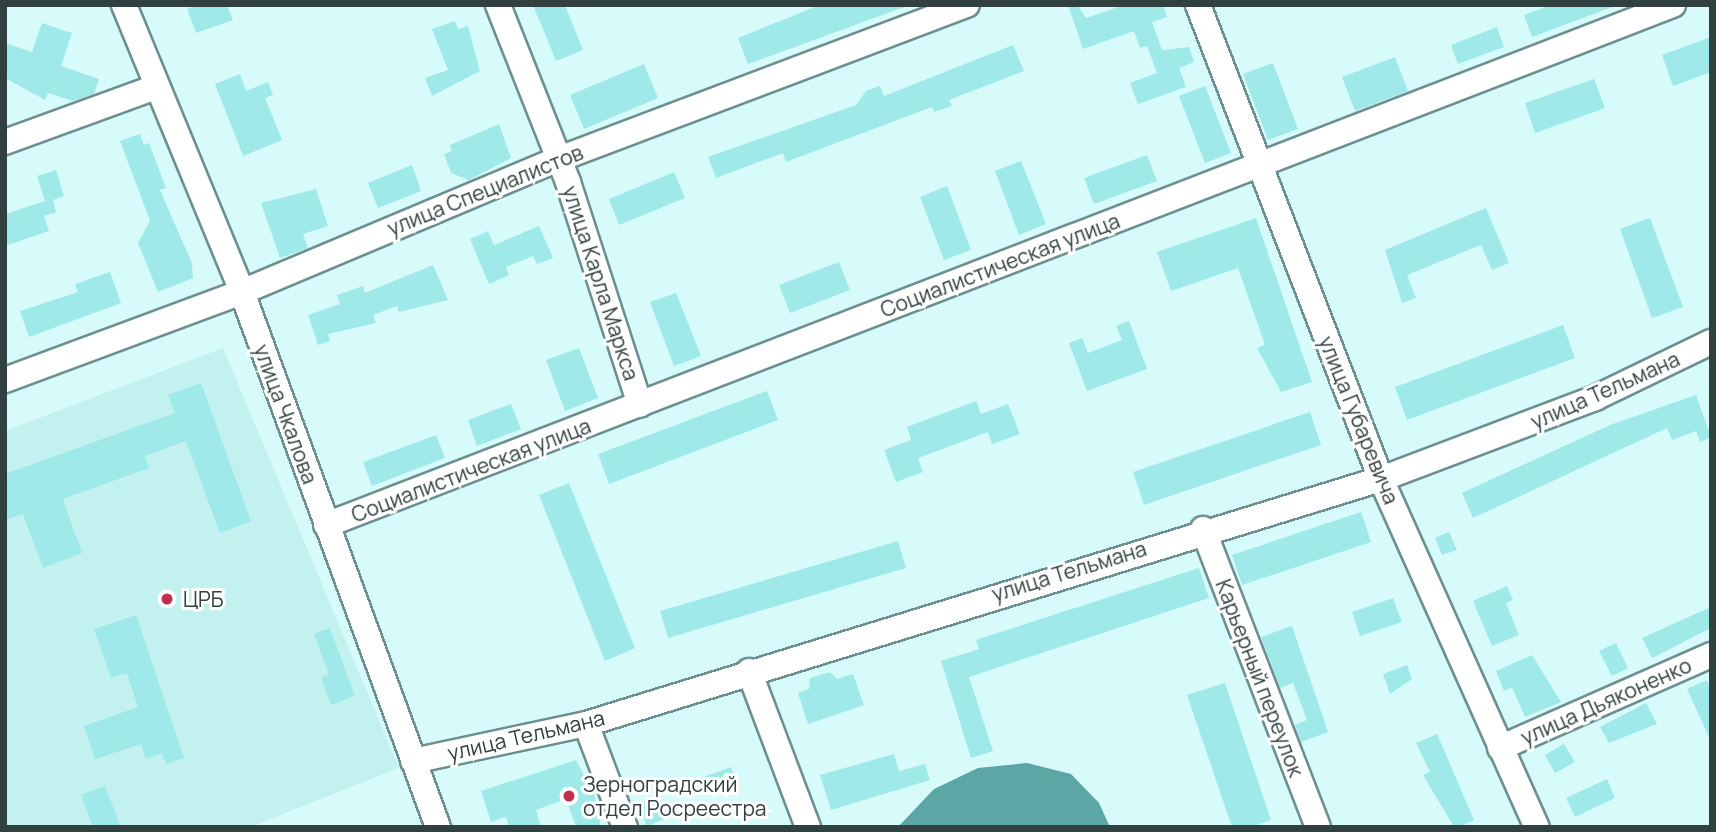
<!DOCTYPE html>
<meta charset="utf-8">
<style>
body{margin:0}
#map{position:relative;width:1716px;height:832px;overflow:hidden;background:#d7fbfb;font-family:Manrope,sans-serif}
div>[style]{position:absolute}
.built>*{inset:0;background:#c2f1f0}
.water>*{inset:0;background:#5da6a6}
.building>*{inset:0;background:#9fe9e8}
.roads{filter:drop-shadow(2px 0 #6d8f8f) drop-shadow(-2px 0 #6d8f8f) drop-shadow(0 2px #6d8f8f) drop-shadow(0 -2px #6d8f8f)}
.minor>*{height:24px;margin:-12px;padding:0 12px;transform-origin:12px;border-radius:12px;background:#fff}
.dots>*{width:19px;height:19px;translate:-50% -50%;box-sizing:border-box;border:4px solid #fff;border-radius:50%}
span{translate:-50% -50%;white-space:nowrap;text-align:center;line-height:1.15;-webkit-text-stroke:6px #fff;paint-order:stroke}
.street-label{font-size:21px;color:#314040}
.poi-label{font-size:21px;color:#314040}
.left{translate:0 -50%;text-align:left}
.frame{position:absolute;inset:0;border:7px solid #314040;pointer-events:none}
</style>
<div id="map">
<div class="built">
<i style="clip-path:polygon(223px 348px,399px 768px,250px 827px,5px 827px,5px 431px)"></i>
</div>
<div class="water">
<i style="clip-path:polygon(1027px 763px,1071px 774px,1099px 803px,1110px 827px,898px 827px,934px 789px,978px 768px)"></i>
</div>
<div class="building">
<i style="clip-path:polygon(197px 5px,227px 5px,233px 20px,196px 33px,187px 9px)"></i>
<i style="clip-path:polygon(533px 5px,565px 5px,583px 50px,556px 61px)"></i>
<i style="clip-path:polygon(820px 5px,907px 6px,748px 64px,738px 38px)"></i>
<i style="clip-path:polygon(1068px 5px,1077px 5px,1086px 18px,1124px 5px,1163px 5px,1167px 17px,1152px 22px,1162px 50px,1189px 47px,1194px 62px,1179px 68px,1186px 87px,1138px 104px,1130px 83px,1157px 73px,1147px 46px,1140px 48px,1134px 31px,1083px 49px)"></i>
<i style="clip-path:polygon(1550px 5px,1612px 5px,1612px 7px,1532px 37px,1524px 15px)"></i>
<i style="clip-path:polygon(455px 21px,458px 29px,468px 26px,480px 71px,432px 96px,425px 78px,448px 70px,432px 29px)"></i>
<i style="clip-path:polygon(42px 23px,72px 33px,61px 66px,99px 79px,94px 94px,73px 101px,48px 93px,45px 100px,5px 78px,5px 43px,32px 52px)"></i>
<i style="clip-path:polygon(1497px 27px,1504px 47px,1458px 64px,1451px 45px)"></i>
<i style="clip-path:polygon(1711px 37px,1711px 72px,1673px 86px,1662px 55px)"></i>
<i style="clip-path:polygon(1013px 45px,1024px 71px,949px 100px,952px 106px,934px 112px,932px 107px,786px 162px,783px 153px,716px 178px,708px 157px,856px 105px,866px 91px,880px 86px,884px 96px)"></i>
<i style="clip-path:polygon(1395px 57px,1408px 91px,1355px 111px,1342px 77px)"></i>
<i style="clip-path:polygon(1273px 63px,1298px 129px,1268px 140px,1243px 74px)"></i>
<i style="clip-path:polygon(644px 64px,658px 98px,584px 129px,570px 95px)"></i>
<i style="clip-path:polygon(240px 74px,246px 91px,268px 82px,273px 95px,265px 98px,282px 140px,243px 156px,215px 84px)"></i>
<i style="clip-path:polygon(1594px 79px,1605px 108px,1535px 133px,1525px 103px)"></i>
<i style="clip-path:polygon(1205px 86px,1231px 153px,1205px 163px,1179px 96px)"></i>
<i style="clip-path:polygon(499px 124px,511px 158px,469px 180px,451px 173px,444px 154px,452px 151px,450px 145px)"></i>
<i style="clip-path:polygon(140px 134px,144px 145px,149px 143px,166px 188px,160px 190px,192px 263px,193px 278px,158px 292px,138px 243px,150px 221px,120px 141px)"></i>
<i style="clip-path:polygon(1147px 155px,1157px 181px,1094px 204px,1084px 178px)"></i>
<i style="clip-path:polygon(1021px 161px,1046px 224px,1019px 235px,995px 171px)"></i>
<i style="clip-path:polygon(412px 165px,421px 191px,378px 208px,368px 183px)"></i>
<i style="clip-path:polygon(56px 170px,64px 196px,53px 200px,56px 212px,44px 216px,49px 231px,5px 246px,5px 214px,45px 201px,37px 176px)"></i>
<i style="clip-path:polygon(674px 172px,685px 198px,619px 225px,609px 199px)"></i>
<i style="clip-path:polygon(947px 186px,971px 250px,944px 260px,920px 197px)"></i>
<i style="clip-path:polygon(316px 189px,328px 226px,303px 234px,308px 248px,280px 258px,261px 203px)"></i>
<i style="clip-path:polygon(1486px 208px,1509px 263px,1492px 270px,1481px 245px,1407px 275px,1416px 298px,1402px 303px,1385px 250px)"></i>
<i style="clip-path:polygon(1256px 218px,1312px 382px,1281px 392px,1257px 348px,1265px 345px,1238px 268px,1171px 291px,1157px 252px)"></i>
<i style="clip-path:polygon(1650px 218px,1683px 307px,1652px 318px,1620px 229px)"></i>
<i style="clip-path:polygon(539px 226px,553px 258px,537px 264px,533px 256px,506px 267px,509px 275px,489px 284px,470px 239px,488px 231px,494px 245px)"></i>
<i style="clip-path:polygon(839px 262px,850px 290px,790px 313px,779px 285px)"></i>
<i style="clip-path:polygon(433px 265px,448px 300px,399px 312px,397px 306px,373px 315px,376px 323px,328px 334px,330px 341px,318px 345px,308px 315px,340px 304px,337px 295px,363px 286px,365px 293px)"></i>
<i style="clip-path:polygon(110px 272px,121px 303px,29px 337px,20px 311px,78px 292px,75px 284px)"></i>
<i style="clip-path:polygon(676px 293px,701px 356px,674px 366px,650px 302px)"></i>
<i style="clip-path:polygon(1129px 321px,1147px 369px,1087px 391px,1069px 343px,1082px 338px,1088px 353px,1122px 340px,1116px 326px)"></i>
<i style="clip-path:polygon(1563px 325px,1575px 358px,1407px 420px,1395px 387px)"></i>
<i style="clip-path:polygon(579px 348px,598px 398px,565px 411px,546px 360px)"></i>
<i style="clip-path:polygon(201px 383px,251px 521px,220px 533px,186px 441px,145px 456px,149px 468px,63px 499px,82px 553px,43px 568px,23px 514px,5px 520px,5px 474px,175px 413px,168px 395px)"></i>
<i style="clip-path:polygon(767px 391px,778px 420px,609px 484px,598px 454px)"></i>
<i style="clip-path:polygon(1696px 395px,1711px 437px,1700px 442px,1696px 431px,1672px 440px,1667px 428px,1473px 518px,1462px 493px,1610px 425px)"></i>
<i style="clip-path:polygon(976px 401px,981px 414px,1008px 404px,1020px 434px,992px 444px,988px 432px,918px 458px,923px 472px,896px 482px,884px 450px,911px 440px,907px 427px)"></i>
<i style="clip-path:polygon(511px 404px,521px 429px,477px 446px,468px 420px)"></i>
<i style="clip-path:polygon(1310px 412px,1321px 445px,1144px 505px,1133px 472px)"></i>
<i style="clip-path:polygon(436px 435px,445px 458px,372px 486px,363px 462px)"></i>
<i style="clip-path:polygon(569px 483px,635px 648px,605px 661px,539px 495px)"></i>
<i style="clip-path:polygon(1361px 512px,1371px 542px,1242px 585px,1232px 555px)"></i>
<i style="clip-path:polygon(1449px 532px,1457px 550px,1442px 555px,1435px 538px)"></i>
<i style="clip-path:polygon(898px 541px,906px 568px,668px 638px,660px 611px)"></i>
<i style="clip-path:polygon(1199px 568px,1209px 598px,969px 677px,993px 751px,971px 758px,941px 661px,979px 649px,976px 640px)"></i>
<i style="clip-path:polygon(1507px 586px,1513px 600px,1506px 603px,1519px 635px,1492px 646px,1473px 601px)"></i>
<i style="clip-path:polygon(1393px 598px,1402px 622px,1360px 636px,1352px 612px)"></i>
<i style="clip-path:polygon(1711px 607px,1711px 628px,1652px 658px,1642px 638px)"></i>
<i style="clip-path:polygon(136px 615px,184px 758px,166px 764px,162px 753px,146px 759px,141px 744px,95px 759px,84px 726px,138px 707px,127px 673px,111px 678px,94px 629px)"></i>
<i style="clip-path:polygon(1292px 626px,1328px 732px,1301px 742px,1295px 725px,1307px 720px,1293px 683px,1280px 688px,1261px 637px)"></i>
<i style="clip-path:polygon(330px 628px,355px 696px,331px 705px,321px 678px,329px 675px,314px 634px)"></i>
<i style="clip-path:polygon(1616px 643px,1628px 668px,1612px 676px,1599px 651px)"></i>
<i style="clip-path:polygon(1532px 655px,1561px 702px,1525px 717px,1512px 687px,1504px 691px,1496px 671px)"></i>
<i style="clip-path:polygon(1407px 665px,1412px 679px,1390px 694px,1383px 674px)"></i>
<i style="clip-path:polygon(830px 672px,837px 679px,853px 674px,864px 705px,808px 724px,798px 693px,809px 689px,810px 678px)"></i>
<i style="clip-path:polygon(1707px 680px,1711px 689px,1711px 741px,1687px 689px)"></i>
<i style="clip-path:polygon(1225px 683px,1271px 820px,1251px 827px,1232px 827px,1187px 695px)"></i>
<i style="clip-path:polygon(1646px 703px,1657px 724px,1609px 743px,1600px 727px)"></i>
<i style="clip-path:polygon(1437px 734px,1474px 820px,1460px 827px,1454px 827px,1423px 775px,1430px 772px,1416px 743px)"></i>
<i style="clip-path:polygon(1564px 744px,1575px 762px,1555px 773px,1545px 755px)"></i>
<i style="clip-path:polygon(894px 754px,899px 771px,925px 764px,930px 780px,831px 810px,820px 775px)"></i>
<i style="clip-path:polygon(576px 760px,594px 793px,601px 827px,576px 827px,566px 799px,536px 810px,541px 827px,509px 827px,506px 817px,491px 822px,481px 791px)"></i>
<i style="clip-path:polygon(731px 767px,737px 785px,710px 794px,704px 777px)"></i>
<i style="clip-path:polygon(1607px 779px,1615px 798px,1575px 817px,1566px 798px)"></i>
<i style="clip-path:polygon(105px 786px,121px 827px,93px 827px,81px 795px)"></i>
<i style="clip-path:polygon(659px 795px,669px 817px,647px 826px,637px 805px)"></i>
</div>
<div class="roads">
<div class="minor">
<i style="left:124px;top:5px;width:310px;rotate:67.6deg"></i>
<i style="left:242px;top:292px;width:570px;rotate:69.88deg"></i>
<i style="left:498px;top:5px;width:190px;rotate:68.4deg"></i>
<i style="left:568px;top:182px;width:234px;rotate:72.1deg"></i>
<i style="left:1198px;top:5px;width:508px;rotate:68.89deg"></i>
<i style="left:1381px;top:479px;width:381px;rotate:65.9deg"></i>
<i style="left:5px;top:142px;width:161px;rotate:-20deg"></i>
<i style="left:5px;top:380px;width:253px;rotate:-20.4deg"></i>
<i style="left:242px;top:292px;width:344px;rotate:-22.8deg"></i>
<i style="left:559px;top:159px;width:436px;rotate:-20.7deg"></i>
<i style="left:326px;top:525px;width:1444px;rotate:-21.11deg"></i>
<i style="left:1203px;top:529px;width:319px;rotate:68.9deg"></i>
<i style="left:749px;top:671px;width:167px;rotate:69.3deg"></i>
<i style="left:586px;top:724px;width:110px;rotate:69.3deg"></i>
<i style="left:1500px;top:748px;width:231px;rotate:-23.8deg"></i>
<i style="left:413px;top:761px;width:177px;rotate:-12.1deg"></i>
<i style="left:586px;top:724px;width:832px;rotate:-17.13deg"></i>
<i style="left:1381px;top:479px;width:229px;rotate:-20.7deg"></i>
<i style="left:1595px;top:398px;width:129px;rotate:-25.8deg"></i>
</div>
</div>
<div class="dots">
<i style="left:167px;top:599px;background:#c02f4b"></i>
<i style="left:569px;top:796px;background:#c02f4b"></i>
</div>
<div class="street-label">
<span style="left:485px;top:190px;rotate:-22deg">улица Специалистов</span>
<span style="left:1000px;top:265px;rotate:-21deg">Социалистическая улица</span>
<span style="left:601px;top:283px;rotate:72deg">улица Карла Маркса</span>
<span style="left:1605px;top:390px;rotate:-24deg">улица Тельмана</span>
<span style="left:286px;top:414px;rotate:70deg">улица Чкалова</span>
<span style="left:1359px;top:420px;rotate:68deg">улица Губаревича</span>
<span style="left:471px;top:470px;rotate:-21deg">Социалистическая улица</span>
<span style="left:1069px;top:571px;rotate:-17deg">улица Тельмана</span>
<span style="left:1260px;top:678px;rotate:69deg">Карьерный переулок</span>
<span style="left:1606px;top:701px;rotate:-24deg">улица Дьяконенко</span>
<span style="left:526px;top:735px;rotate:-13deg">улица Тельмана</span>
</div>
<div class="poi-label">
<span class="left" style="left:183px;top:599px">ЦРБ</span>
<span class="left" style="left:583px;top:796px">Зерноградский<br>отдел Росреестра</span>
</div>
<div class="frame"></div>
</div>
